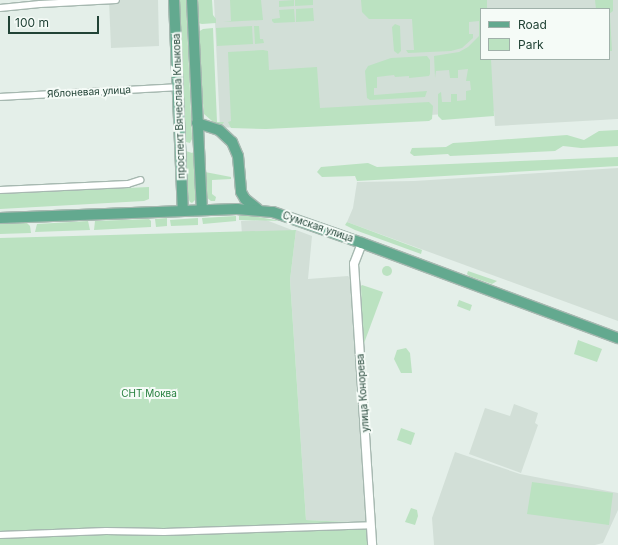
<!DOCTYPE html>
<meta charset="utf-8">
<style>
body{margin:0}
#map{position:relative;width:618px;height:545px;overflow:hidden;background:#e4efe9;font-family:Inter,sans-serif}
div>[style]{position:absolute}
.built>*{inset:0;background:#d2dfd7}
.green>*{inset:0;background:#bbe2c1}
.round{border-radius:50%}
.roads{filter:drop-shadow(1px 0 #a6b8b0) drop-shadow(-1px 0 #a6b8b0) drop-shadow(0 1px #a6b8b0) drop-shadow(0 -1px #a6b8b0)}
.minor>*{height:6px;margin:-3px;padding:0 3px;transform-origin:3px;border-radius:3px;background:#fff}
.tertiary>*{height:8px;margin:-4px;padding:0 4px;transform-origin:4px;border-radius:4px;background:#fff}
.primary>*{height:10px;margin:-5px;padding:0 5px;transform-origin:5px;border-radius:5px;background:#63a98f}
span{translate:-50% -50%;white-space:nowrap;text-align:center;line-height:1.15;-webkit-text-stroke:4px #f5fbf7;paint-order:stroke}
.street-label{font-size:10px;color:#214336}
.park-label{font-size:10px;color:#267f3e}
.legend{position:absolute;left:480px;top:8px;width:130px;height:52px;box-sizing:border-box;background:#f5fbf7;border:1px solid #a0b1aa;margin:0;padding:5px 7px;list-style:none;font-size:12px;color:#214336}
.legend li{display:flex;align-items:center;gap:8px;height:20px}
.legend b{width:20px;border:1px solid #a0b1aa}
.scale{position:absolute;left:8px;top:16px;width:91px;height:18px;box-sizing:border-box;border:2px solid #214336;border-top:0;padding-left:5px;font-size:12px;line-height:14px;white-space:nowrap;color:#214336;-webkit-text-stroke:3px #f5fbf7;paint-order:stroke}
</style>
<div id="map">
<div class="built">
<i style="clip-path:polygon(109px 0,158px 0,159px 46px,111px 48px)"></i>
<i style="clip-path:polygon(evenodd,214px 0,618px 0,618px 119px,495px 126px,494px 111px,220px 128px,214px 0,481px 9px,609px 9px,609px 59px,481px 59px,481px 9px)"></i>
<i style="clip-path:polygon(618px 168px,618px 321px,347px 222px,353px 208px,357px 182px,414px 181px)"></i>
<i style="clip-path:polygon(266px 220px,292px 230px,244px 262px,241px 221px)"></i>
<i style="clip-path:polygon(296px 230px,312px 236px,308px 279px,348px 276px,352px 280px,368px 523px,306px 520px,290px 280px)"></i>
<i style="clip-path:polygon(514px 404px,538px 413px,535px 423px,538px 425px,521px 473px,469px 454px,485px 408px,510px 416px)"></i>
<i style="clip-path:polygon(455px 452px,520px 474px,618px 493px,618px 510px,603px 543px,595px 545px,434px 545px,432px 518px)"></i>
</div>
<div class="green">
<i style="clip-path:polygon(179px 0,186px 0,192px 139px,190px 143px,186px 142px,185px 138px)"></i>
<i style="clip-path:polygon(196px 0,212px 0,213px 15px,216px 19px,216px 23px,202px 24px,198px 23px)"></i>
<i style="clip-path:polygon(230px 0,261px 0,263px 20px,223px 22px,231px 21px)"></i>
<i style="clip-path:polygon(294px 0,294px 6px,279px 7px,279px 1px)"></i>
<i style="clip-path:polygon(295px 0,313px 0,313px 5px,295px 6px)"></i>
<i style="clip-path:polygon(361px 0,487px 0,487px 9px,481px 9px,481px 59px,491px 59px,494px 116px,442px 120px,438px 116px,438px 94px,441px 92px,442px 102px,451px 102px,451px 94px,457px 94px,457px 101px,466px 100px,466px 91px,471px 90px,470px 81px,466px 81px,468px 69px,458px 70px,458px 78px,450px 78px,449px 70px,436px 71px,435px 78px,434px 56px,459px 52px,468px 47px,479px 36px,479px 21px,469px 22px,469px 34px,473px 34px,473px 38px,462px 48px,451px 51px,408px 53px,406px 50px,414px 50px,412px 19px,369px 19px,362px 12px)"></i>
<i style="clip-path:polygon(595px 0,613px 0,613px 11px,609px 14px,609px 9px,596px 9px)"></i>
<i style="clip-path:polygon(313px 8px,314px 21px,296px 22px,296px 9px)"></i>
<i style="clip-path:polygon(294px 9px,295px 22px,274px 23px,272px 21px,272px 19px,280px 18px,279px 10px)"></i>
<i style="clip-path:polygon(610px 16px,612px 51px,609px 51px,609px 17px)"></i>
<i style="clip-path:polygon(395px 24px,400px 26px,401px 51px,398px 54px,394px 51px,392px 27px)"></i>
<i style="clip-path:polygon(252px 26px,253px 44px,217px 46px,216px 28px)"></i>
<i style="clip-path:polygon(254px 26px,259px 26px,260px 39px,263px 39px,264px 43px,255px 44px)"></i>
<i style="clip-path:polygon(213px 28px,217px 122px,224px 122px,220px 128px,204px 114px,199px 60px,198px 32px,203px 29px)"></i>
<i style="clip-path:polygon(263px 50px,268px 51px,269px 70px,317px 67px,320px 108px,429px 102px,433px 106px,432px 119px,429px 121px,266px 129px,231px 128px,228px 122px,231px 121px,228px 52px)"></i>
<i style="clip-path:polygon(427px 56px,430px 60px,430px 74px,429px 76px,409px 78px,409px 76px,395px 77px,394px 75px,377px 77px,377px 88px,374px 88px,374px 95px,427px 91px,425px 97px,370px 100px,367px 98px,365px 71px,368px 66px,391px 58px)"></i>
<i style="clip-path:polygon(618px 130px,618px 146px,581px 148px,563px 146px,555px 151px,450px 156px,448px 154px,414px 156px,410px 153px,412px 148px,446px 147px,453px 143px,470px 142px,567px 135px,584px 140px,599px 131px)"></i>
<i style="clip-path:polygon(196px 150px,197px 198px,192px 203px,190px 202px,188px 198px,186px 151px,192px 153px)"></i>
<i style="clip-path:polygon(618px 157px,618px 166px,357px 181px,355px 176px,322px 177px,317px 172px,321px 167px,368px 163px,377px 167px)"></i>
<i style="clip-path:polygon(205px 172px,231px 177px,231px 179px,212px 180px,212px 194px,216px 197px,215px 201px,211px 201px,206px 197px,203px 182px)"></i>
<i style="clip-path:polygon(149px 187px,149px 199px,144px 201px,0 209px,0 194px)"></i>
<i style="clip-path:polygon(236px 216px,236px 221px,203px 224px,202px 218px)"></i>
<i style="clip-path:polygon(239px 216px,253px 216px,281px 221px,239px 220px)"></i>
<i style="clip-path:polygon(167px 218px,167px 226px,156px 227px,155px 219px)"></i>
<i style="clip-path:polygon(198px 218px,198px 225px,171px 226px,170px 220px)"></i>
<i style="clip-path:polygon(149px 219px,151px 221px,151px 227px,94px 230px,95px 221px)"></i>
<i style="clip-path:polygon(88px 221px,90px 230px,35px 232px,37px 224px)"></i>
<i style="clip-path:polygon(347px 222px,422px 250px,421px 254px,355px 230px,345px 225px)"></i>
<i style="clip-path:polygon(27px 223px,30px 226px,31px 233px,0 234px,0 224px)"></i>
<i style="clip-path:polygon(296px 230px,290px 280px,306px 520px,368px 523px,368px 545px,0 545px,0 238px)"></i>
<i class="round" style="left:382px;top:266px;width:10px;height:10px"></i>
<i style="clip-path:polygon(468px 271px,497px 281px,492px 284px,469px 276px,467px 274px)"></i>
<i style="clip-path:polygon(362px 285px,383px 292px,363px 346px,361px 286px)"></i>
<i style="clip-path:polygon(459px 300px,472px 305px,470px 311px,457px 306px)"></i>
<i style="clip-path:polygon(578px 340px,602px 349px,597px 362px,574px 354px)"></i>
<i style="clip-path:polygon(406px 348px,410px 353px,412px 373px,401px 373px,394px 359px,397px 350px)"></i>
<i style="clip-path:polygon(401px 428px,415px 433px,411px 445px,397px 440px)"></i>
<i style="clip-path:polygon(532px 482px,613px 493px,609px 525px,527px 514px)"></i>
<i style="clip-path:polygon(411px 508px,417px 510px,418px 516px,415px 525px,405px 522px)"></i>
</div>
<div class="roads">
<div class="minor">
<i style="left:0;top:8px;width:40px;rotate:-5.7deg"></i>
<i style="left:40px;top:4px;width:76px;rotate:-3deg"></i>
<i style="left:0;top:97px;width:178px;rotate:-3.2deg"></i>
<i style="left:0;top:190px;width:128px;rotate:-2.7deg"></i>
<i style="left:128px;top:184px;width:13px;rotate:-18deg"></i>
<i style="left:0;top:535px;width:106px;rotate:-2.2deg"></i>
<i style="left:106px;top:531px;width:58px;rotate:1deg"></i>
<i style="left:164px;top:532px;width:207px;rotate:-1.9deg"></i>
</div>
<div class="tertiary">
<i style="left:362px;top:243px;width:22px;rotate:111deg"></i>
<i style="left:354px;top:264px;width:282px;rotate:86.3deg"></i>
</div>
<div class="primary">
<i style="left:174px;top:0;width:211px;rotate:87.6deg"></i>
<i style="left:192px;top:0;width:210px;rotate:87.3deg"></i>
<i style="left:197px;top:123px;width:23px;rotate:18deg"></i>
<i style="left:219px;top:130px;width:18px;rotate:43deg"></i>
<i style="left:232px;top:142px;width:15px;rotate:67deg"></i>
<i style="left:238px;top:156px;width:36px;rotate:85deg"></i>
<i style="left:241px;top:192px;width:8px;rotate:60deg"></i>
<i style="left:245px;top:199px;width:16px;rotate:38deg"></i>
<i style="left:0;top:218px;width:237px;rotate:-2.2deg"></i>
<i style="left:237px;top:209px;width:36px;rotate:5deg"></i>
<i style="left:273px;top:212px;width:94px;rotate:19.2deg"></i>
<i style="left:362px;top:243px;width:273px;rotate:20.4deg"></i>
</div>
</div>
<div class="street-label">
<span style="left:89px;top:92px;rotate:-3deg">Яблоневая улица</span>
<span style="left:179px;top:106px;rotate:-92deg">проспект Вячеслава Клыкова</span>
<span style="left:318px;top:227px;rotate:19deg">Сумская улица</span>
<span style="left:363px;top:393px;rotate:-94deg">улица Конорева</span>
</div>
<div class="park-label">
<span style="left:149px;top:394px">СНТ Моква</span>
</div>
<ul class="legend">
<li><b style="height:5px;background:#63a98f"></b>Road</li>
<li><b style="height:11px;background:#bbe2c1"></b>Park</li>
</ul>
<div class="scale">100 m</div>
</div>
